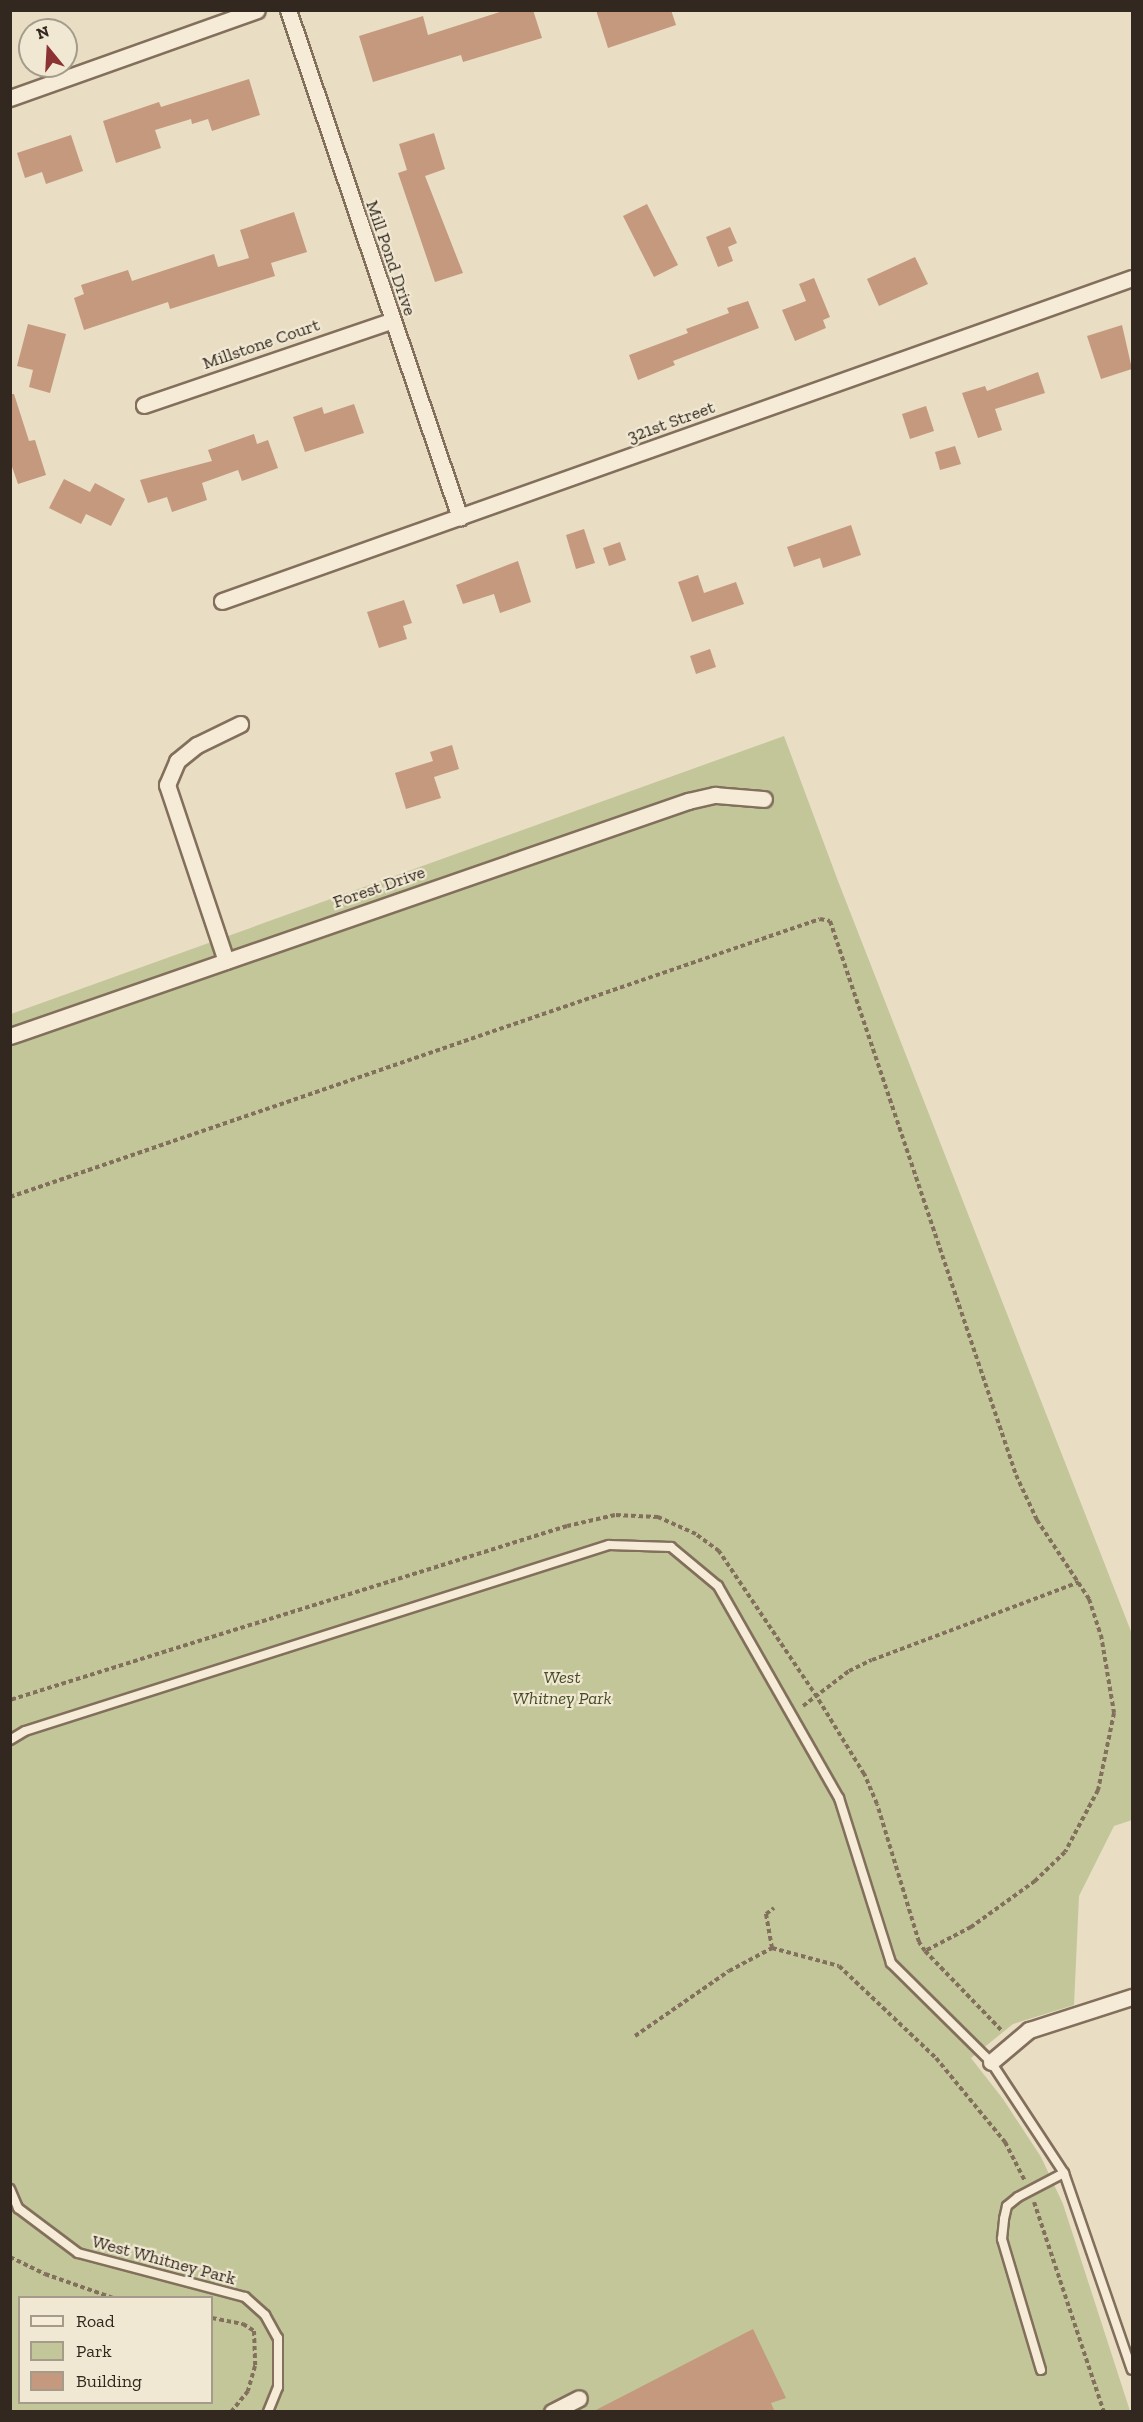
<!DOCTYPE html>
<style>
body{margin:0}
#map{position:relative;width:1143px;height:2422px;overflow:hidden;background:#e9ddc4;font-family:"Zilla Slab",serif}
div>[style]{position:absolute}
.green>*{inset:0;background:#c2c699}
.building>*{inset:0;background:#c4997e}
.path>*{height:4px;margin-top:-2px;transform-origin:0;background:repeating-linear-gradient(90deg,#826f5c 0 4.5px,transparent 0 7.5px)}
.roads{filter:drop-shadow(2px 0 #826f5c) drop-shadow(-2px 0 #826f5c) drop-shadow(0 2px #826f5c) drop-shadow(0 -2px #826f5c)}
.lane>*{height:8px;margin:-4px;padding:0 4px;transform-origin:4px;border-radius:4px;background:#f5ebd6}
.street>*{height:15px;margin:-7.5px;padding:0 7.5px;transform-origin:7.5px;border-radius:7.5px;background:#f5ebd6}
span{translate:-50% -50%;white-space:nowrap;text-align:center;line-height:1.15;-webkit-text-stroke:4.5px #f1e8d3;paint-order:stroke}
.street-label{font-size:18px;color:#33281f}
.park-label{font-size:18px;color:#454e27;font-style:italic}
.frame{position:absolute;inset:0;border:12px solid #33281f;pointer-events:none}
.legend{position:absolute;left:18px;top:2296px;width:195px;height:108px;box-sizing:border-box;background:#f1e8d3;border:2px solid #a59b8b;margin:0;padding:8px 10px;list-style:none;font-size:18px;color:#33281f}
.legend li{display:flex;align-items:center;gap:12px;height:30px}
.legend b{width:30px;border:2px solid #a59b8b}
.north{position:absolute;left:18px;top:18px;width:60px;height:60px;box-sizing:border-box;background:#f1e8d3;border:2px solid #a59b8b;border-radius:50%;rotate:342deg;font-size:16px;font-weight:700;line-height:24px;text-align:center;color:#33281f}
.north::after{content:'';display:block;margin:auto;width:21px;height:27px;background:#8b3235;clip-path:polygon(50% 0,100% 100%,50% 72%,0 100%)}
</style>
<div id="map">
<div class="green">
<i style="clip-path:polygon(evenodd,784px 736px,838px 881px,1132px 1634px,1132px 1820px,1114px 1826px,1079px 1896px,1074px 2005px,1013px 2024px,971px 2058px,1003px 2099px,1041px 2157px,1063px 2204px,1130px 2411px,11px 2411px,11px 1014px,784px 736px,20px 2298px,212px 2298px,212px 2402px,20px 2402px,20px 2298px)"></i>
</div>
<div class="building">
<i style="clip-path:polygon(506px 10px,533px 10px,542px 38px,463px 62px,461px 55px,373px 82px,359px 36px,423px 16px,428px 35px)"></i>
<i style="clip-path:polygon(596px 10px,671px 10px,676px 25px,608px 48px)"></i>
<i style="clip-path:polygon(249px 79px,260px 115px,212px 131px,208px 119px,192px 124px,191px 119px,155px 130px,161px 148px,116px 163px,103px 121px,159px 102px,161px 107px)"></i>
<i style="clip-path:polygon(434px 133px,445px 169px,425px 176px,463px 273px,435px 282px,398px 173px,407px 170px,399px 144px)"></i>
<i style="clip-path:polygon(71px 135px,83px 171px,46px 184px,42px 172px,25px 178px,17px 153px)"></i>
<i style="clip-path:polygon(647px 204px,678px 265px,654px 277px,623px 216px)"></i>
<i style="clip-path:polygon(294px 212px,307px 252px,271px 263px,275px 276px,170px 309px,168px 302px,84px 330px,74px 298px,84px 294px,81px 285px,128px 270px,132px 281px,214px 254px,218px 267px,249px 258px,240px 230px)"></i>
<i style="clip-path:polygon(730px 227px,737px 243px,728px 247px,733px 261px,718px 267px,706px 237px)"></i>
<i style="clip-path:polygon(915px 257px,928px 284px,879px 306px,867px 279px)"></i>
<i style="clip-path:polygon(814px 278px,830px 317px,823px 320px,826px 328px,795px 341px,782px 310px,806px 301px,799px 284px)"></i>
<i style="clip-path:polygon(748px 301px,759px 328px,673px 361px,675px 365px,638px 380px,629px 355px,688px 333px,686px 329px,729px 313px,727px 308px)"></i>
<i style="clip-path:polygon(28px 324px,66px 334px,50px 393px,29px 387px,33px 370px,17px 366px)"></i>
<i style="clip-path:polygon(1122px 325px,1132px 369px,1101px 379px,1087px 336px)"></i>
<i style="clip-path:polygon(1038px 372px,1045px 393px,995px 409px,1002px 430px,978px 438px,962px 393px,985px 386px,987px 391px)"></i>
<i style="clip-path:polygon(10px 394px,14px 394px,29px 441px,35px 440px,46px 475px,18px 484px,10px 461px)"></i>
<i style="clip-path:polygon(354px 404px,364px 433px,305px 452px,293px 417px,322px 407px,324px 414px)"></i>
<i style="clip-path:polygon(926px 406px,934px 431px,910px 439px,902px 414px)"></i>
<i style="clip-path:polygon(254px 434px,257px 444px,268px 440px,278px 468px,242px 481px,238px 470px,202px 483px,207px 500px,172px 512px,167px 497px,148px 503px,140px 480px,212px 461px,208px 450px)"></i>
<i style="clip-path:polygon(955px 446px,961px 464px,940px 470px,935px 452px)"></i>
<i style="clip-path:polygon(64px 479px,90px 492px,95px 483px,125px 499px,111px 526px,86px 514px,81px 524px,49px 508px)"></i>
<i style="clip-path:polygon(851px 525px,861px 555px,823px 568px,820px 558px,794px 567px,787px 547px)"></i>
<i style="clip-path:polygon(584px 529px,595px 563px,576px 569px,566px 535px)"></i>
<i style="clip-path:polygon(620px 542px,626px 560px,609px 566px,603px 548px)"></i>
<i style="clip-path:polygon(518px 561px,531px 602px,500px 613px,494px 594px,463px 604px,456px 585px)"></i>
<i style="clip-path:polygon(698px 575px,704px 593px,736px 582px,744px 604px,692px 622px,678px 582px)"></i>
<i style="clip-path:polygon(404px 600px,412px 623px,403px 626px,407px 639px,379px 648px,367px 612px)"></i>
<i style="clip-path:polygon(710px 649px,716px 667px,696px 674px,690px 656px)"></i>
<i style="clip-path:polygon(452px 745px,459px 769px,434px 777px,441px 798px,406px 809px,395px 773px,433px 761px,430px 752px)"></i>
<i style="clip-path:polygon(753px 2329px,786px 2398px,771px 2403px,775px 2412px,592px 2412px)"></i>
</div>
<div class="path">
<i style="left:10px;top:1197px;width:856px;rotate:-18.94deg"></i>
<i style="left:820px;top:919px;width:10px;rotate:11deg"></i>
<i style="left:830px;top:921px;width:584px;rotate:71.44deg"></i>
<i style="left:1016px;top:1475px;width:50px;rotate:65deg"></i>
<i style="left:1037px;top:1520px;width:95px;rotate:56.6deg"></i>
<i style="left:1089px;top:1599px;width:38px;rotate:72deg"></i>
<i style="left:1101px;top:1635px;width:79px;rotate:80.5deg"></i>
<i style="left:1114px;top:1713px;width:79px;rotate:101.7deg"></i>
<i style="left:1098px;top:1790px;width:70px;rotate:118deg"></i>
<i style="left:1065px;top:1852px;width:42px;rotate:136deg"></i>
<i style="left:1035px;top:1881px;width:79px;rotate:144.3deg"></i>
<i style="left:971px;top:1927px;width:52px;rotate:152.4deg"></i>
<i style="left:925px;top:1951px;width:11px;rotate:-124deg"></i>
<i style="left:919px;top:1942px;width:144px;rotate:-106.9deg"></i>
<i style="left:877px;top:1804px;width:33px;rotate:-113deg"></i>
<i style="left:864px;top:1774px;width:90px;rotate:-121.4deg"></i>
<i style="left:817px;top:1697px;width:176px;rotate:-123.9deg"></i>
<i style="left:719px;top:1551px;width:29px;rotate:-144deg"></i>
<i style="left:696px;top:1534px;width:42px;rotate:-155.9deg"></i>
<i style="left:658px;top:1517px;width:43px;rotate:-177.3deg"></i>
<i style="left:615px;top:1515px;width:49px;rotate:167.1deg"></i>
<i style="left:567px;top:1526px;width:584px;rotate:162.65deg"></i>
<i style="left:803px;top:1706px;width:58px;rotate:-37.3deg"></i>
<i style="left:849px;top:1671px;width:25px;rotate:-26deg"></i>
<i style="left:872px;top:1660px;width:221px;rotate:-20.6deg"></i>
<i style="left:772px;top:1948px;width:35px;rotate:-100deg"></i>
<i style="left:766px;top:1914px;width:10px;rotate:-37deg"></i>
<i style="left:925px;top:1951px;width:111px;rotate:46.1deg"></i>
<i style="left:635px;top:2036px;width:114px;rotate:-34.7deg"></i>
<i style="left:729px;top:1971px;width:49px;rotate:-28.1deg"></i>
<i style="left:772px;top:1948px;width:69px;rotate:15deg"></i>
<i style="left:839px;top:1966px;width:134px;rotate:43.5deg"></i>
<i style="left:936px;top:2058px;width:109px;rotate:50.6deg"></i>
<i style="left:1005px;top:2142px;width:44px;rotate:62.9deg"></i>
<i style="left:1034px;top:2202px;width:221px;rotate:71.6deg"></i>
<i style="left:10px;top:2257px;width:39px;rotate:26deg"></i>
<i style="left:45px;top:2274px;width:72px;rotate:19.4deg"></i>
<i style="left:212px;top:2318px;width:32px;rotate:11deg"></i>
<i style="left:243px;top:2324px;width:13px;rotate:32deg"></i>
<i style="left:254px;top:2331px;width:35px;rotate:88deg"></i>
<i style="left:255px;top:2366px;width:26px;rotate:106deg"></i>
<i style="left:248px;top:2391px;width:27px;rotate:129deg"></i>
</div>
<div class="roads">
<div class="lane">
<i style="left:10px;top:1740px;width:17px;rotate:-31deg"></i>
<i style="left:25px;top:1731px;width:613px;rotate:-17.67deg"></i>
<i style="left:609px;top:1545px;width:62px;rotate:1.8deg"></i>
<i style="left:671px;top:1547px;width:61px;rotate:39.7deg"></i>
<i style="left:718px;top:1586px;width:244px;rotate:60.3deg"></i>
<i style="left:839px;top:1798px;width:173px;rotate:72.5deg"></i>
<i style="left:891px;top:1963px;width:141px;rotate:44.7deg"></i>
<i style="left:991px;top:2062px;width:133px;rotate:56.7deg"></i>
<i style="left:1064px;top:2173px;width:208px;rotate:71deg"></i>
<i style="left:10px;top:2189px;width:21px;rotate:67deg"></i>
<i style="left:18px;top:2208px;width:75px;rotate:36.9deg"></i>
<i style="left:78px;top:2253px;width:173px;rotate:14.8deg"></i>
<i style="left:245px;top:2297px;width:27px;rotate:42deg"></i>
<i style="left:265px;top:2315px;width:26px;rotate:61deg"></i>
<i style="left:278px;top:2338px;width:49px;rotate:90deg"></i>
<i style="left:278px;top:2387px;width:27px;rotate:112deg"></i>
<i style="left:1041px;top:2370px;width:137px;rotate:-106.6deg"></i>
<i style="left:1002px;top:2239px;width:20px;rotate:-84deg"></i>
<i style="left:1004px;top:2219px;width:13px;rotate:-77deg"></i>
<i style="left:1007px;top:2206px;width:14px;rotate:-39deg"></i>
<i style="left:1018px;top:2197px;width:52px;rotate:-27.6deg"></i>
</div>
<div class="street">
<i style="left:288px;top:10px;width:536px;rotate:71.29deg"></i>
<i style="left:10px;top:98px;width:262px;rotate:-19.6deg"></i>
<i style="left:144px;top:405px;width:261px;rotate:-18.8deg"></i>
<i style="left:222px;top:601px;width:966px;rotate:-19.54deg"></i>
<i style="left:226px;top:961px;width:186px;rotate:-108.5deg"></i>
<i style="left:167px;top:785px;width:26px;rotate:-67deg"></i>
<i style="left:177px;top:761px;width:26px;rotate:-39deg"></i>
<i style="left:197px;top:745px;width:48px;rotate:-26deg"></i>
<i style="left:10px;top:1036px;width:718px;rotate:-19.12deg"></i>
<i style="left:688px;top:801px;width:28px;rotate:-13deg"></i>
<i style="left:715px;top:795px;width:49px;rotate:4.7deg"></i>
<i style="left:991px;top:2062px;width:50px;rotate:-40.1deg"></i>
<i style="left:1029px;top:2030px;width:108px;rotate:-17.8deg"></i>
<i style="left:552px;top:2412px;width:30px;rotate:-27deg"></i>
</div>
</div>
<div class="street-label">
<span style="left:391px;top:258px;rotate:71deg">Mill Pond Drive</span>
<span style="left:261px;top:344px;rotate:-19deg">Millstone Court</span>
<span style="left:671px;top:422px;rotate:-20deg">321st Street</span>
<span style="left:379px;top:887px;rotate:-19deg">Forest Drive</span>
<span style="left:164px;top:2260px;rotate:15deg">West Whitney Park</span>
</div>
<div class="park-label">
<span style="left:562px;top:1688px">West<br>Whitney Park</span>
</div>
<div class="frame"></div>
<ul class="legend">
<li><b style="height:8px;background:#f5ebd6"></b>Road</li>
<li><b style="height:16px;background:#c2c699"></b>Park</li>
<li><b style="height:16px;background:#c4997e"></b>Building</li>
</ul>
<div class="north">N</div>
</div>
